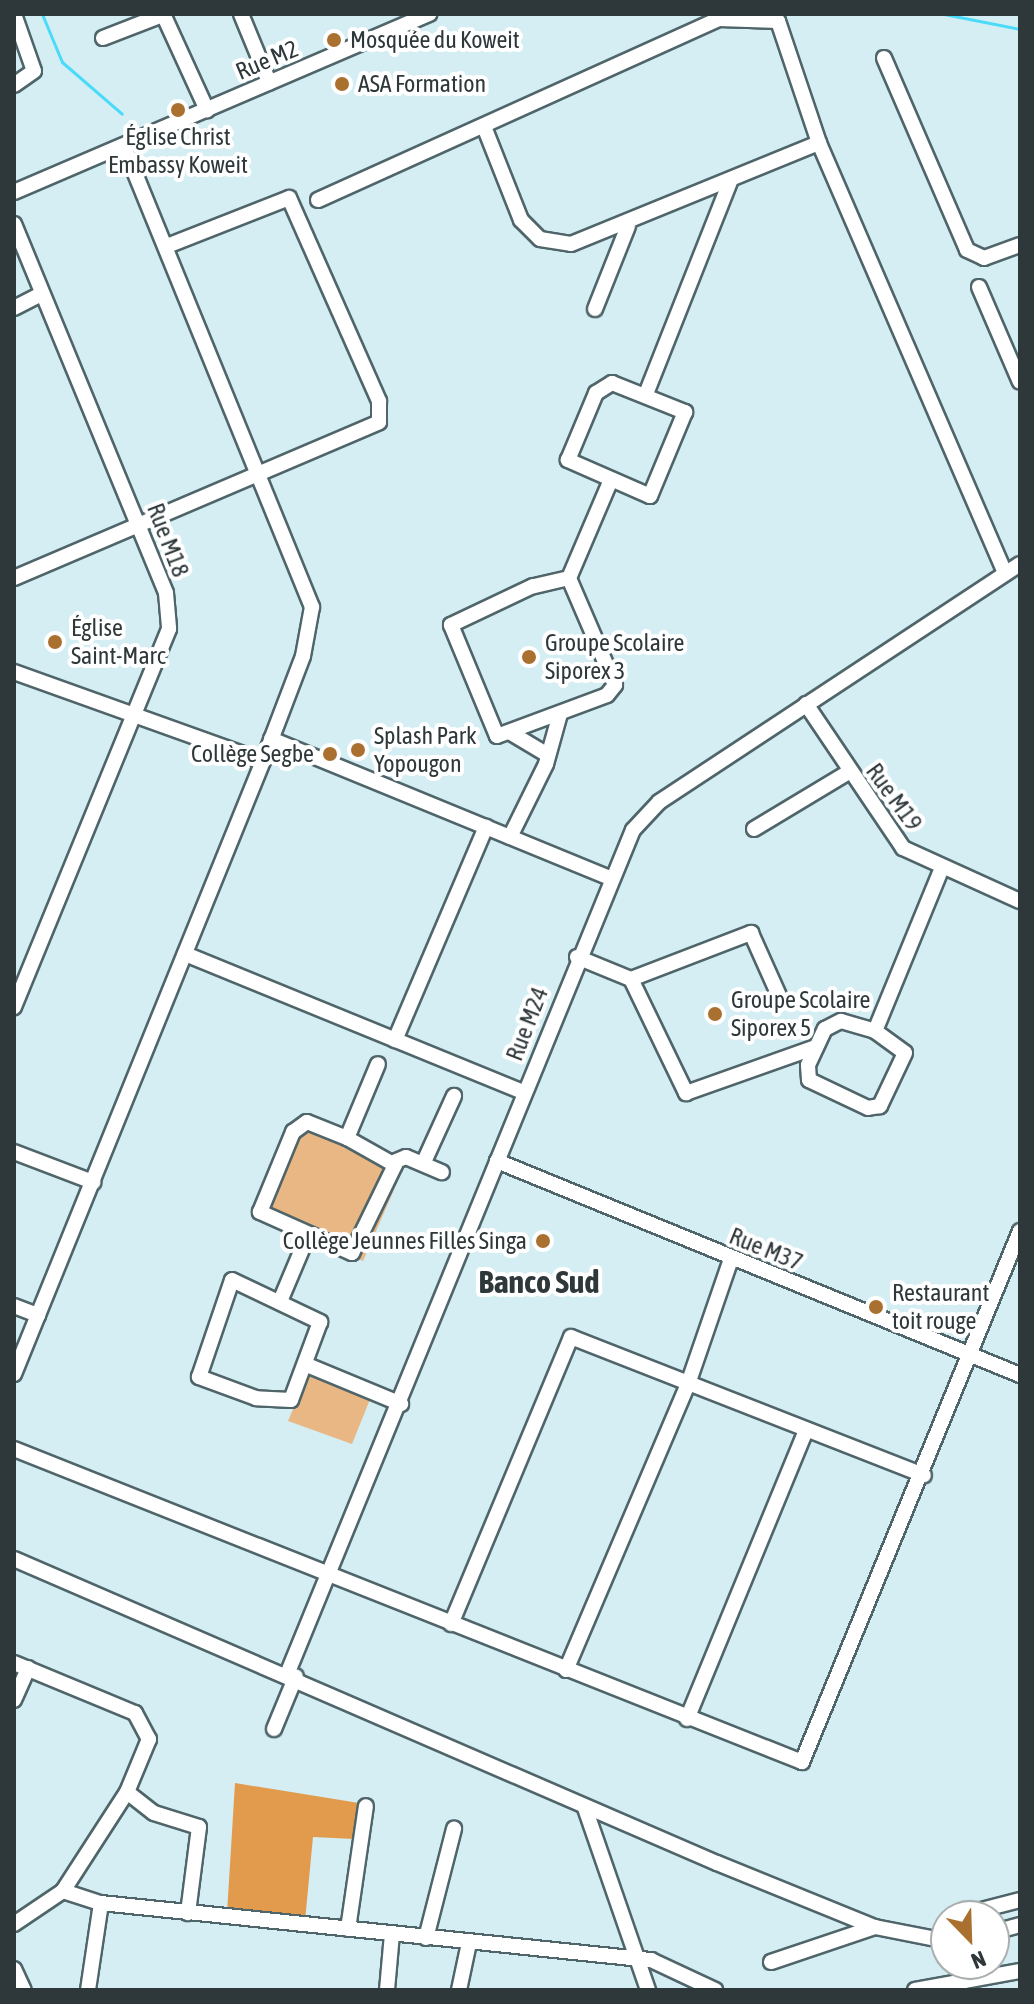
<!DOCTYPE html>
<meta charset="utf-8">
<style>
body{margin:0}
#map{position:relative;width:1034px;height:2004px;overflow:hidden;background:#d5eef4;font-family:"Asap Condensed",sans-serif}
div>[style]{position:absolute}
.green>*{inset:0;background:#e9b784}
.forest>*{inset:0;background:#e29b4c}
.stream>*{height:3px;margin:-1.5px;padding:0 1.5px;transform-origin:1.5px;border-radius:1.5px;background:#4adbf9}
.roads{filter:drop-shadow(2px 0 #4f656a) drop-shadow(-2px 0 #4f656a) drop-shadow(0 2px #4f656a) drop-shadow(0 -2px #4f656a)}
.minor>*{height:14px;margin:-7px;padding:0 7px;transform-origin:7px;border-radius:7px;background:#fff}
.dots>*{width:22px;height:22px;translate:-50% -50%;box-sizing:border-box;border:4px solid #fff;border-radius:50%}
span{translate:-50% -50%;white-space:nowrap;text-align:center;line-height:1.15;-webkit-text-stroke:8px #fff;paint-order:stroke}
.poi-label{font-size:24px;color:#2e373a}
.left{translate:0 -50%;text-align:left}
.right{translate:-100% -50%;text-align:right}
.street-label{font-size:24px;color:#2e373a}
.district-label{font-size:32px;color:#2e373a;font-weight:700}
.frame{position:absolute;inset:0;border:16px solid #2e373a;pointer-events:none}
.north{position:absolute;left:930px;top:1900px;width:80px;height:80px;box-sizing:border-box;background:#fff;border:2px solid #abafb0;border-radius:50%;rotate:157deg;font-size:22px;font-weight:700;line-height:32px;text-align:center;color:#2e373a}
.north::after{content:'';display:block;margin:auto;width:28px;height:36px;background:#aa702f;clip-path:polygon(50% 0,100% 100%,50% 72%,0 100%)}
</style>
<div id="map">
<div class="green">
<i style="clip-path:polygon(304px 1118px,406px 1162px,363px 1261px,262px 1219px)"></i>
<i style="clip-path:polygon(310px 1369px,373px 1392px,352px 1444px,288px 1421px)"></i>
</div>
<div class="forest">
<i style="clip-path:polygon(235px 1783px,359px 1803px,354px 1839px,313px 1837px,305px 1921px,227px 1913px)"></i>
</div>
<div class="stream">
<i style="left:42px;top:14px;width:52px;rotate:67.4deg"></i>
<i style="left:62px;top:62px;width:79px;rotate:40.9deg"></i>
<i style="left:944px;top:14px;width:77px;rotate:11.2deg"></i>
</div>
<div class="roads">
<div class="minor">
<i style="left:14px;top:14px;width:60px;rotate:70.7deg"></i>
<i style="left:34px;top:71px;width:24px;rotate:145deg"></i>
<i style="left:163px;top:14px;width:106px;rotate:65.4deg"></i>
<i style="left:241px;top:14px;width:74px;rotate:67.6deg"></i>
<i style="left:103px;top:38px;width:66px;rotate:-21.2deg"></i>
<i style="left:884px;top:58px;width:209px;rotate:66.6deg"></i>
<i style="left:967px;top:250px;width:19px;rotate:25deg"></i>
<i style="left:984px;top:258px;width:38px;rotate:-20deg"></i>
<i style="left:485px;top:129px;width:98px;rotate:68.4deg"></i>
<i style="left:521px;top:220px;width:27px;rotate:45deg"></i>
<i style="left:540px;top:239px;width:31px;rotate:9deg"></i>
<i style="left:571px;top:244px;width:268px;rotate:-22.2deg"></i>
<i style="left:14px;top:192px;width:452px;rotate:-23.2deg"></i>
<i style="left:318px;top:200px;width:440px;rotate:-24.3deg"></i>
<i style="left:719px;top:19px;width:59px;rotate:1.9deg"></i>
<i style="left:778px;top:21px;width:129px;rotate:71.4deg"></i>
<i style="left:819px;top:143px;width:469px;rotate:66.6deg"></i>
<i style="left:14px;top:224px;width:399px;rotate:67.6deg"></i>
<i style="left:166px;top:593px;width:36px;rotate:85deg"></i>
<i style="left:169px;top:629px;width:409px;rotate:112.3deg"></i>
<i style="left:979px;top:287px;width:103px;rotate:66.7deg"></i>
<i style="left:14px;top:308px;width:29px;rotate:-27deg"></i>
<i style="left:595px;top:309px;width:89px;rotate:-68.3deg"></i>
<i style="left:612px;top:383px;width:79px;rotate:21.7deg"></i>
<i style="left:685px;top:412px;width:91px;rotate:112.6deg"></i>
<i style="left:650px;top:496px;width:90px;rotate:-156.3deg"></i>
<i style="left:568px;top:460px;width:73px;rotate:-67.3deg"></i>
<i style="left:596px;top:393px;width:19px;rotate:-32deg"></i>
<i style="left:646px;top:394px;width:228px;rotate:-68.4deg"></i>
<i style="left:14px;top:578px;width:397px;rotate:-23.1deg"></i>
<i style="left:379px;top:422px;width:21px;rotate:-90deg"></i>
<i style="left:379px;top:401px;width:222px;rotate:-113.9deg"></i>
<i style="left:289px;top:198px;width:131px;rotate:158.5deg"></i>
<i style="left:569px;top:578px;width:37px;rotate:167deg"></i>
<i style="left:533px;top:586px;width:91px;rotate:154.6deg"></i>
<i style="left:451px;top:625px;width:120px;rotate:67.5deg"></i>
<i style="left:497px;top:736px;width:117px;rotate:-20.4deg"></i>
<i style="left:607px;top:695px;width:13px;rotate:-51deg"></i>
<i style="left:615px;top:685px;width:116px;rotate:-113.3deg"></i>
<i style="left:569px;top:578px;width:104px;rotate:-66.9deg"></i>
<i style="left:14px;top:672px;width:264px;rotate:19.7deg"></i>
<i style="left:806px;top:704px;width:174px;rotate:56deg"></i>
<i style="left:903px;top:848px;width:128px;rotate:24.4deg"></i>
<i style="left:511px;top:733px;width:41px;rotate:31deg"></i>
<i style="left:271px;top:739px;width:364px;rotate:22.3deg"></i>
<i style="left:754px;top:829px;width:111px;rotate:-31deg"></i>
<i style="left:510px;top:837px;width:81px;rotate:-63.7deg"></i>
<i style="left:546px;top:764px;width:52px;rotate:-74.4deg"></i>
<i style="left:185px;top:954px;width:366px;rotate:22.2deg"></i>
<i style="left:577px;top:957px;width:58px;rotate:22.2deg"></i>
<i style="left:631px;top:979px;width:127px;rotate:64.2deg"></i>
<i style="left:686px;top:1093px;width:138px;rotate:-19.5deg"></i>
<i style="left:631px;top:979px;width:129px;rotate:-21deg"></i>
<i style="left:751px;top:933px;width:73px;rotate:65.9deg"></i>
<i style="left:841px;top:1021px;width:35px;rotate:16deg"></i>
<i style="left:875px;top:1031px;width:37px;rotate:36deg"></i>
<i style="left:905px;top:1053px;width:59px;rotate:115.3deg"></i>
<i style="left:880px;top:1106px;width:12px;rotate:171deg"></i>
<i style="left:868px;top:1108px;width:65px;rotate:-154.6deg"></i>
<i style="left:809px;top:1080px;width:15px;rotate:-94deg"></i>
<i style="left:808px;top:1065px;width:40px;rotate:-65deg"></i>
<i style="left:825px;top:1029px;width:18px;rotate:-27deg"></i>
<i style="left:875px;top:1031px;width:174px;rotate:-67.7deg"></i>
<i style="left:395px;top:1040px;width:232px;rotate:-66.9deg"></i>
<i style="left:347px;top:1138px;width:55px;rotate:29.4deg"></i>
<i style="left:395px;top:1165px;width:98px;rotate:116deg"></i>
<i style="left:352px;top:1253px;width:101px;rotate:-156deg"></i>
<i style="left:260px;top:1212px;width:87px;rotate:-67.6deg"></i>
<i style="left:293px;top:1132px;width:17px;rotate:-36deg"></i>
<i style="left:307px;top:1122px;width:43px;rotate:21.8deg"></i>
<i style="left:347px;top:1138px;width:80px;rotate:-67.3deg"></i>
<i style="left:14px;top:1152px;width:85px;rotate:20.8deg"></i>
<i style="left:497px;top:1161px;width:565px;rotate:22.25deg"></i>
<i style="left:394px;top:1162px;width:13px;rotate:-23deg"></i>
<i style="left:406px;top:1157px;width:39px;rotate:23deg"></i>
<i style="left:423px;top:1164px;width:75px;rotate:-65.5deg"></i>
<i style="left:232px;top:1280px;width:98px;rotate:25.5deg"></i>
<i style="left:320px;top:1322px;width:83px;rotate:110.4deg"></i>
<i style="left:291px;top:1400px;width:35px;rotate:-177deg"></i>
<i style="left:256px;top:1398px;width:61px;rotate:-159.8deg"></i>
<i style="left:199px;top:1377px;width:102px;rotate:-71.2deg"></i>
<i style="left:281px;top:1299px;width:69px;rotate:-67.1deg"></i>
<i style="left:14px;top:1306px;width:26px;rotate:21deg"></i>
<i style="left:307px;top:1365px;width:102px;rotate:22.5deg"></i>
<i style="left:14px;top:1374px;width:662px;rotate:-67.89deg"></i>
<i style="left:263px;top:761px;width:112px;rotate:-69.1deg"></i>
<i style="left:303px;top:656px;width:50px;rotate:-79.6deg"></i>
<i style="left:312px;top:607px;width:498px;rotate:-112.2deg"></i>
<i style="left:14px;top:1449px;width:848px;rotate:21.66deg"></i>
<i style="left:802px;top:1762px;width:574px;rotate:-67.68deg"></i>
<i style="left:14px;top:1559px;width:766px;rotate:23.39deg"></i>
<i style="left:717px;top:1863px;width:170px;rotate:22.1deg"></i>
<i style="left:875px;top:1927px;width:72px;rotate:11.2deg"></i>
<i style="left:451px;top:1624px;width:311px;rotate:-67.3deg"></i>
<i style="left:571px;top:1337px;width:379px;rotate:21.4deg"></i>
<i style="left:14px;top:1663px;width:131px;rotate:22.5deg"></i>
<i style="left:135px;top:1713px;width:30px;rotate:62deg"></i>
<i style="left:149px;top:1739px;width:57px;rotate:112.5deg"></i>
<i style="left:127px;top:1792px;width:118px;rotate:122.9deg"></i>
<i style="left:63px;top:1891px;width:59px;rotate:146deg"></i>
<i style="left:566px;top:1670px;width:311px;rotate:-66.9deg"></i>
<i style="left:688px;top:1384px;width:132px;rotate:-71deg"></i>
<i style="left:288px;top:1672px;width:910px;rotate:-67.72deg"></i>
<i style="left:633px;top:830px;width:38px;rotate:-47deg"></i>
<i style="left:659px;top:802px;width:432px;rotate:-33.4deg"></i>
<i style="left:14px;top:1700px;width:35px;rotate:-66deg"></i>
<i style="left:687px;top:1719px;width:313px;rotate:-67.6deg"></i>
<i style="left:274px;top:1729px;width:57px;rotate:-67.5deg"></i>
<i style="left:127px;top:1792px;width:34px;rotate:38deg"></i>
<i style="left:154px;top:1813px;width:47px;rotate:17.3deg"></i>
<i style="left:199px;top:1827px;width:87px;rotate:97.3deg"></i>
<i style="left:585px;top:1808px;width:193px;rotate:70.9deg"></i>
<i style="left:63px;top:1891px;width:40px;rotate:18deg"></i>
<i style="left:101px;top:1903px;width:553px;rotate:5.92deg"></i>
<i style="left:651px;top:1960px;width:71px;rotate:25.1deg"></i>
<i style="left:958px;top:1916px;width:64px;rotate:-14.5deg"></i>
<i style="left:348px;top:1929px;width:124px;rotate:-81.7deg"></i>
<i style="left:994px;top:1932px;width:27px;rotate:-15deg"></i>
<i style="left:426px;top:1938px;width:113px;rotate:-75.6deg"></i>
<i style="left:771px;top:1962px;width:110px;rotate:-18.6deg"></i>
<i style="left:959px;top:1964px;width:19px;rotate:81deg"></i>
<i style="left:14px;top:1969px;width:23px;rotate:65deg"></i>
<i style="left:88px;top:1990px;width:88px;rotate:-81.5deg"></i>
<i style="left:387px;top:1990px;width:56px;rotate:-84.9deg"></i>
<i style="left:459px;top:1990px;width:48px;rotate:-78deg"></i>
<i style="left:915px;top:1990px;width:107px;rotate:-10.3deg"></i>
</div>
</div>
<div class="dots">
<i style="left:334px;top:40px;background:#aa702f"></i>
<i style="left:342px;top:84px;background:#aa702f"></i>
<i style="left:178px;top:110px;background:#aa702f"></i>
<i style="left:55px;top:642px;background:#aa702f"></i>
<i style="left:529px;top:657px;background:#aa702f"></i>
<i style="left:358px;top:750px;background:#aa702f"></i>
<i style="left:330px;top:754px;background:#aa702f"></i>
<i style="left:715px;top:1014px;background:#aa702f"></i>
<i style="left:543px;top:1241px;background:#aa702f"></i>
<i style="left:876px;top:1307px;background:#aa702f"></i>
</div>
<div class="poi-label">
<span class="left" style="left:350px;top:40px">Mosquée du Koweit</span>
<span class="left" style="left:358px;top:84px">ASA Formation</span>
<span style="left:178px;top:151px">Église Christ<br>Embassy Koweit</span>
<span class="left" style="left:71px;top:642px">Église<br>Saint-Marc</span>
<span class="left" style="left:545px;top:657px">Groupe Scolaire<br>Siporex 3</span>
<span class="left" style="left:374px;top:750px">Splash Park<br>Yopougon</span>
<span class="right" style="left:314px;top:754px">Collège Segbe</span>
<span class="left" style="left:731px;top:1014px">Groupe Scolaire<br>Siporex 5</span>
<span class="right" style="left:527px;top:1241px">Collège Jeunnes Filles Singa</span>
<span class="left" style="left:892px;top:1307px">Restaurant<br>toit rouge</span>
</div>
<div class="street-label">
<span style="left:267px;top:60px;rotate:-23deg">Rue M2</span>
<span style="left:168px;top:540px;rotate:69deg">Rue M18</span>
<span style="left:894px;top:797px;rotate:54deg">Rue M19</span>
<span style="left:527px;top:1024px;rotate:-69deg">Rue M24</span>
<span style="left:766px;top:1249px;rotate:22deg">Rue M37</span>
</div>
<div class="district-label">
<span style="left:539px;top:1282px">Banco Sud</span>
</div>
<div class="frame"></div>
<div class="north">N</div>
</div>
